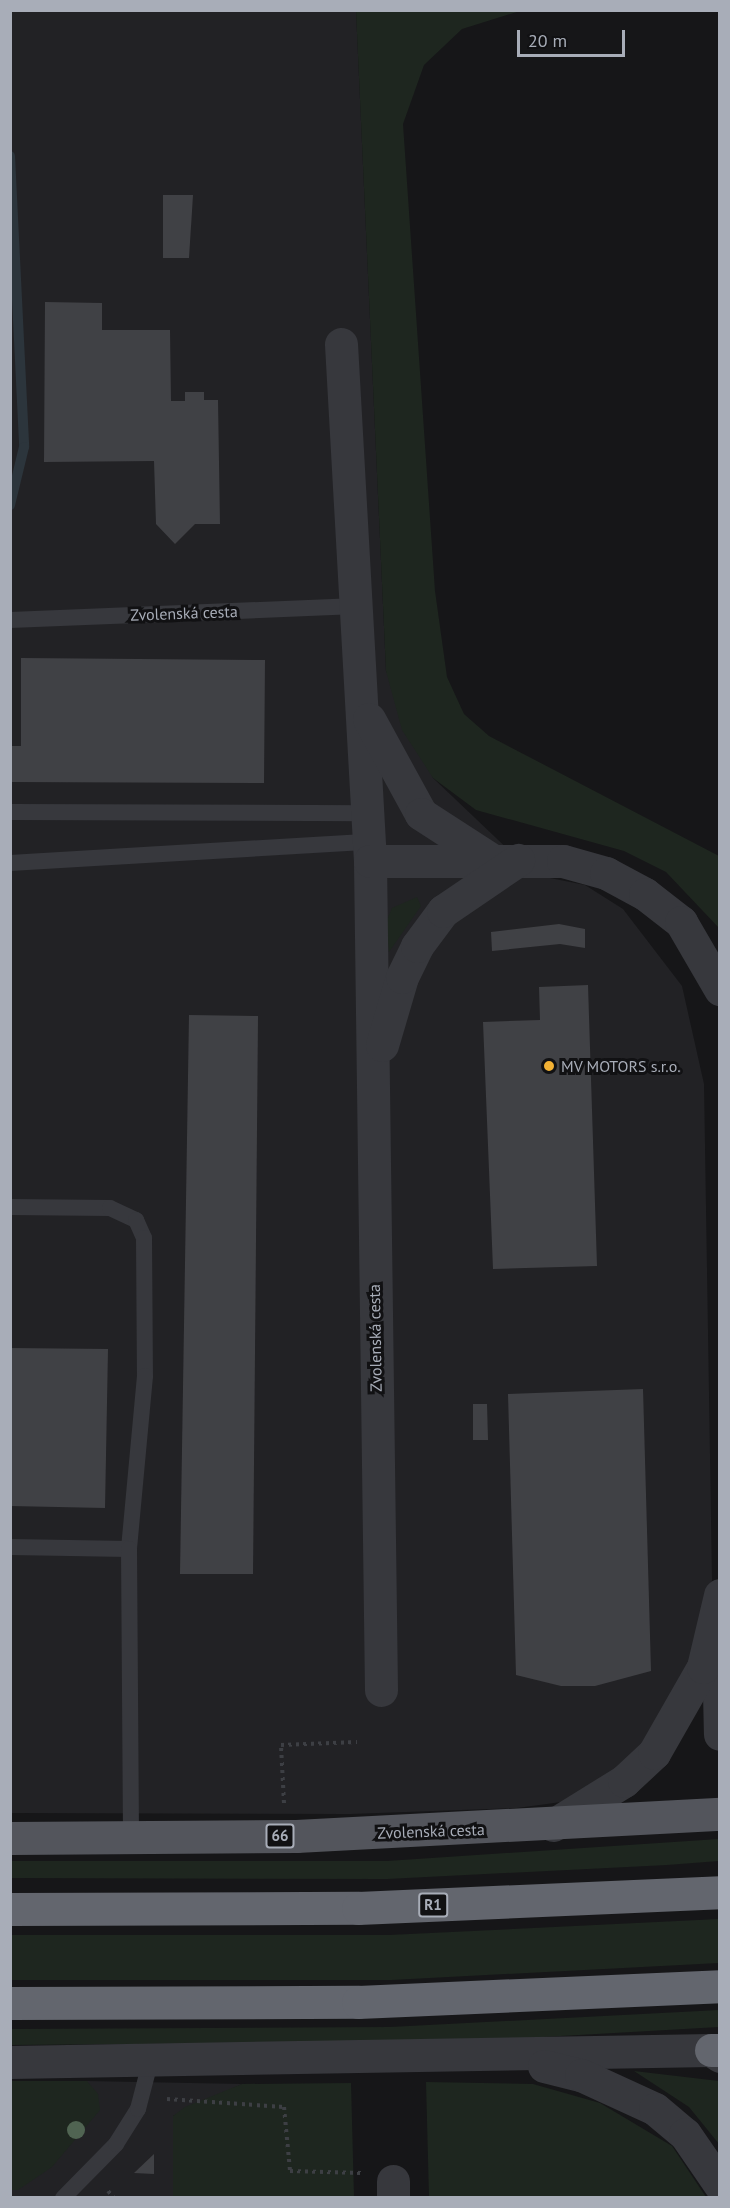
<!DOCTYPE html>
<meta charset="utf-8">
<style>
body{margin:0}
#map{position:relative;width:730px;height:2208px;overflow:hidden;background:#161618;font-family:"PT Sans",sans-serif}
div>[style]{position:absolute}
.built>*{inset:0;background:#222225}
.green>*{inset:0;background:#1e261f}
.stream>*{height:10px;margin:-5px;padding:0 5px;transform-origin:5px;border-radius:5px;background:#2c353c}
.building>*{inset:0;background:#404145}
.path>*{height:4px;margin-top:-2px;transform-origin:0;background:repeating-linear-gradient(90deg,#3d3f44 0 3px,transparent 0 7.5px)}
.service>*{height:16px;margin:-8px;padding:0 8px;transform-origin:8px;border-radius:8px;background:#37383d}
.minor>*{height:33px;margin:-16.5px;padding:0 16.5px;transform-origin:16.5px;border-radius:16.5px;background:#37383d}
.primary>*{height:33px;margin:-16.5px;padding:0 16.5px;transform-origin:16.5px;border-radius:16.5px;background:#53555c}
.motorway>*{height:33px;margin:-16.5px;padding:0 16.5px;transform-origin:16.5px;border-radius:16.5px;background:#63666e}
.trees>*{width:18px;height:18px;margin:-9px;border-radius:50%;background:#506452}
.dots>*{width:16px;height:16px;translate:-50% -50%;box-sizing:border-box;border:3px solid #111113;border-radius:50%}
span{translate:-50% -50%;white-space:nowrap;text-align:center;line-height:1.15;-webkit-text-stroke:6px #111113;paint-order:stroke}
.shield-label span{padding:2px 4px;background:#111113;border:2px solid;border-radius:4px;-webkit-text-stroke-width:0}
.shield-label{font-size:15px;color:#a8adb8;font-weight:700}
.street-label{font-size:16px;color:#a8adb8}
.poi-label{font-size:16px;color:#a8adb8}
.left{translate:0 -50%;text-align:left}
.frame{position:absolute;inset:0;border:12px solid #a8adb8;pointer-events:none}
.scale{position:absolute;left:517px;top:30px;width:108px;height:27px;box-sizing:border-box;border:3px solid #a8adb8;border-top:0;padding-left:8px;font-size:18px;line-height:21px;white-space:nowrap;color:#a8adb8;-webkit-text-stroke:4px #111113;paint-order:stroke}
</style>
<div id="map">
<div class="built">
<i style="clip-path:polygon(11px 11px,356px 11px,386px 671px,433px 778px,535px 875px,585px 885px,623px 909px,682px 986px,704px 1084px,712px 1580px,692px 1668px,622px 1773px,576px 1800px,517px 1808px,350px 1814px,11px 1813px)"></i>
<i style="clip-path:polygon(11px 2081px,87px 2081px,242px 2084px,173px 2116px,173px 2197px,11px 2198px)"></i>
</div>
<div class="green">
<i style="clip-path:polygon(356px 11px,520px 11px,462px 29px,424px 65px,403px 124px,435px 591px,447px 677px,464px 714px,489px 736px,719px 856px,719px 928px,666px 872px,624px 851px,476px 810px,433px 778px,402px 730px,386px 671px)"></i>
<i style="clip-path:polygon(417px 897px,421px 906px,389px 952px,386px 922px,392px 908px)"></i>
<i style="clip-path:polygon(719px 1839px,719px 1861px,667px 1865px,387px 1879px,11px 1878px,11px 1861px,387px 1861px)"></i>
<i style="clip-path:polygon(719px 1919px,719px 1963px,391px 1980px,11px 1980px,11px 1935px,389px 1935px)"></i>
<i style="clip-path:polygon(719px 2010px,719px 2027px,474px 2041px,11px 2045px,11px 2029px,390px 2027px)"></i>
<i style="clip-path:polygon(634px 2071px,719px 2081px,719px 2144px,689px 2107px)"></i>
<i style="clip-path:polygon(11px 2081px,87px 2081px,98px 2094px,100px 2110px,52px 2167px,18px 2190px,11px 2190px)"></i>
<i style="clip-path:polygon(426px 2082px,533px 2084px,600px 2103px,672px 2146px,706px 2197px,429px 2197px)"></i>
<i style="clip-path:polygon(351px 2083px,354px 2197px,173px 2197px,173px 2116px,185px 2107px,242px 2084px)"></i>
</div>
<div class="stream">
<i style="left:10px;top:156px;width:291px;rotate:87.2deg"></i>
<i style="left:24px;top:447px;width:60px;rotate:103.6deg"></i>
</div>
<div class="building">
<i style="clip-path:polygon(163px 195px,193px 195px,189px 258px,163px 258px)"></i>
<i style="clip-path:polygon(45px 302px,102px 303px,102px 330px,170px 330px,171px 401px,185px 401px,185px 392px,204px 392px,204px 400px,218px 400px,220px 524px,195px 524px,175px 544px,156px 524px,154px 461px,44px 462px)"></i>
<i style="clip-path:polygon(21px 658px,265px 660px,264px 783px,10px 782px,10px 746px,21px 746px)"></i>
<i style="clip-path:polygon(559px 924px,585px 929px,585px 948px,560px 944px,492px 951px,491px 932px)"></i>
<i style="clip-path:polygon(588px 985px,597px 1266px,493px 1269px,483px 1022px,540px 1020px,539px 987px)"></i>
<i style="clip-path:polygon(189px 1015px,258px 1016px,253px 1574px,180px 1574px)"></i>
<i style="clip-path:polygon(10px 1348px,108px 1349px,105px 1508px,10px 1506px)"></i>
<i style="clip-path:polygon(643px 1389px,651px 1671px,595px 1686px,561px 1686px,516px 1675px,508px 1394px)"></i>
<i style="clip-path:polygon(473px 1404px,487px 1404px,488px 1440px,473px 1440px)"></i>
<i style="clip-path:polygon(154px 2154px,154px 2174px,134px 2173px)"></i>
</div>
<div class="path">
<i style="left:284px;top:1803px;width:58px;rotate:-93deg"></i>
<i style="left:281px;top:1745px;width:76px;rotate:-2.3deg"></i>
<i style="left:167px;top:2099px;width:117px;rotate:3.9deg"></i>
<i style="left:284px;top:2107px;width:64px;rotate:84.6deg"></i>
<i style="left:290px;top:2171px;width:71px;rotate:1.6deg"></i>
<i style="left:108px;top:2191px;width:9px;rotate:49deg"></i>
</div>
<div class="service">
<i style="left:10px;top:620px;width:347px;rotate:-2.3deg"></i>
<i style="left:10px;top:812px;width:357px;rotate:0.2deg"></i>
<i style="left:10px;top:863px;width:359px;rotate:-3.4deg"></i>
<i style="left:10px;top:1207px;width:100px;rotate:0.6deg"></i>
<i style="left:110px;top:1208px;width:29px;rotate:25deg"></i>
<i style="left:136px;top:1220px;width:20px;rotate:66deg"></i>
<i style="left:144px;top:1238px;width:138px;rotate:89.6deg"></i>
<i style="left:145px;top:1376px;width:174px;rotate:95.3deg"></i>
<i style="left:10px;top:1547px;width:119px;rotate:1deg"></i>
<i style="left:129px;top:1549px;width:290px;rotate:89.6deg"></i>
<i style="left:63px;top:2198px;width:76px;rotate:-45.5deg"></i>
<i style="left:116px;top:2144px;width:41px;rotate:-57.8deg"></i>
<i style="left:138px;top:2109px;width:48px;rotate:-75.4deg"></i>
</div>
<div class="minor">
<i style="left:341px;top:344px;width:518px;rotate:86.79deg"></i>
<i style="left:370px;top:861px;width:829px;rotate:89.24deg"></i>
<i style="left:369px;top:719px;width:108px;rotate:61.3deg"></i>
<i style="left:421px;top:814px;width:81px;rotate:32.9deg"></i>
<i style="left:370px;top:861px;width:193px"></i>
<i style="left:563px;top:861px;width:45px;rotate:15.6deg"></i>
<i style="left:606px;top:873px;width:44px;rotate:28.3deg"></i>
<i style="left:645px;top:894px;width:46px;rotate:37.9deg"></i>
<i style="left:681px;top:922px;width:78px;rotate:59.8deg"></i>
<i style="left:382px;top:1045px;width:71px;rotate:-73.6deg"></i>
<i style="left:402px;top:977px;width:34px;rotate:-64deg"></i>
<i style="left:417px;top:946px;width:44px;rotate:-53.4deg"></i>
<i style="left:443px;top:911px;width:91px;rotate:-34.2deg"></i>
<i style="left:718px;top:1648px;width:86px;rotate:88.7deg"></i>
<i style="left:553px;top:1825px;width:84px;rotate:-31.8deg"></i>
<i style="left:624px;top:1781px;width:41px;rotate:-43deg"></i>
<i style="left:654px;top:1753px;width:99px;rotate:-60.3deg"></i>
<i style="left:703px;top:1667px;width:74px;rotate:-76.7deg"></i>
<i style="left:10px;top:2062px;width:701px;rotate:-0.98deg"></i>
<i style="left:711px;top:2050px;width:11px;rotate:34deg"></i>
<i style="left:544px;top:2066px;width:38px;rotate:14deg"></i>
<i style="left:581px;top:2075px;width:81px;rotate:24.7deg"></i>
<i style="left:655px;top:2109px;width:39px;rotate:40deg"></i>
<i style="left:685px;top:2134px;width:62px;rotate:55.5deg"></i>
<i style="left:393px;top:2181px;width:17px;rotate:90deg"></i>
</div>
<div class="primary">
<i style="left:10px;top:1838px;width:286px;rotate:-0.4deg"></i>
<i style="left:296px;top:1836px;width:425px;rotate:-3deg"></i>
</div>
<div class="motorway">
<i style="left:10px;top:1909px;width:348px;rotate:-0.2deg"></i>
<i style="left:358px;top:1908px;width:362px;rotate:-2.5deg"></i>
<i style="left:10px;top:2003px;width:348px;rotate:-0.2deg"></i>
<i style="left:358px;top:2002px;width:362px;rotate:-2.5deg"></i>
<i style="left:711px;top:2050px;width:9px"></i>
</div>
<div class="trees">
<i style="left:76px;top:2130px"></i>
</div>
<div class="dots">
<i style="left:549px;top:1066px;background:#f2b134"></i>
</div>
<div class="shield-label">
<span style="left:280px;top:1836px">66</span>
<span style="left:433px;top:1905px">R1</span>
</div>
<div class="street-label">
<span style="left:184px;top:613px;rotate:-2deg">Zvolenská cesta</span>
<span style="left:375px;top:1338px;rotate:-91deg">Zvolenská cesta</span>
<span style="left:431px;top:1831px;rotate:-2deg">Zvolenská cesta</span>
</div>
<div class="poi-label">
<span class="left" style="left:561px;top:1066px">MV MOTORS s.r.o.</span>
</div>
<div class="frame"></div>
<div class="scale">20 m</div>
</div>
